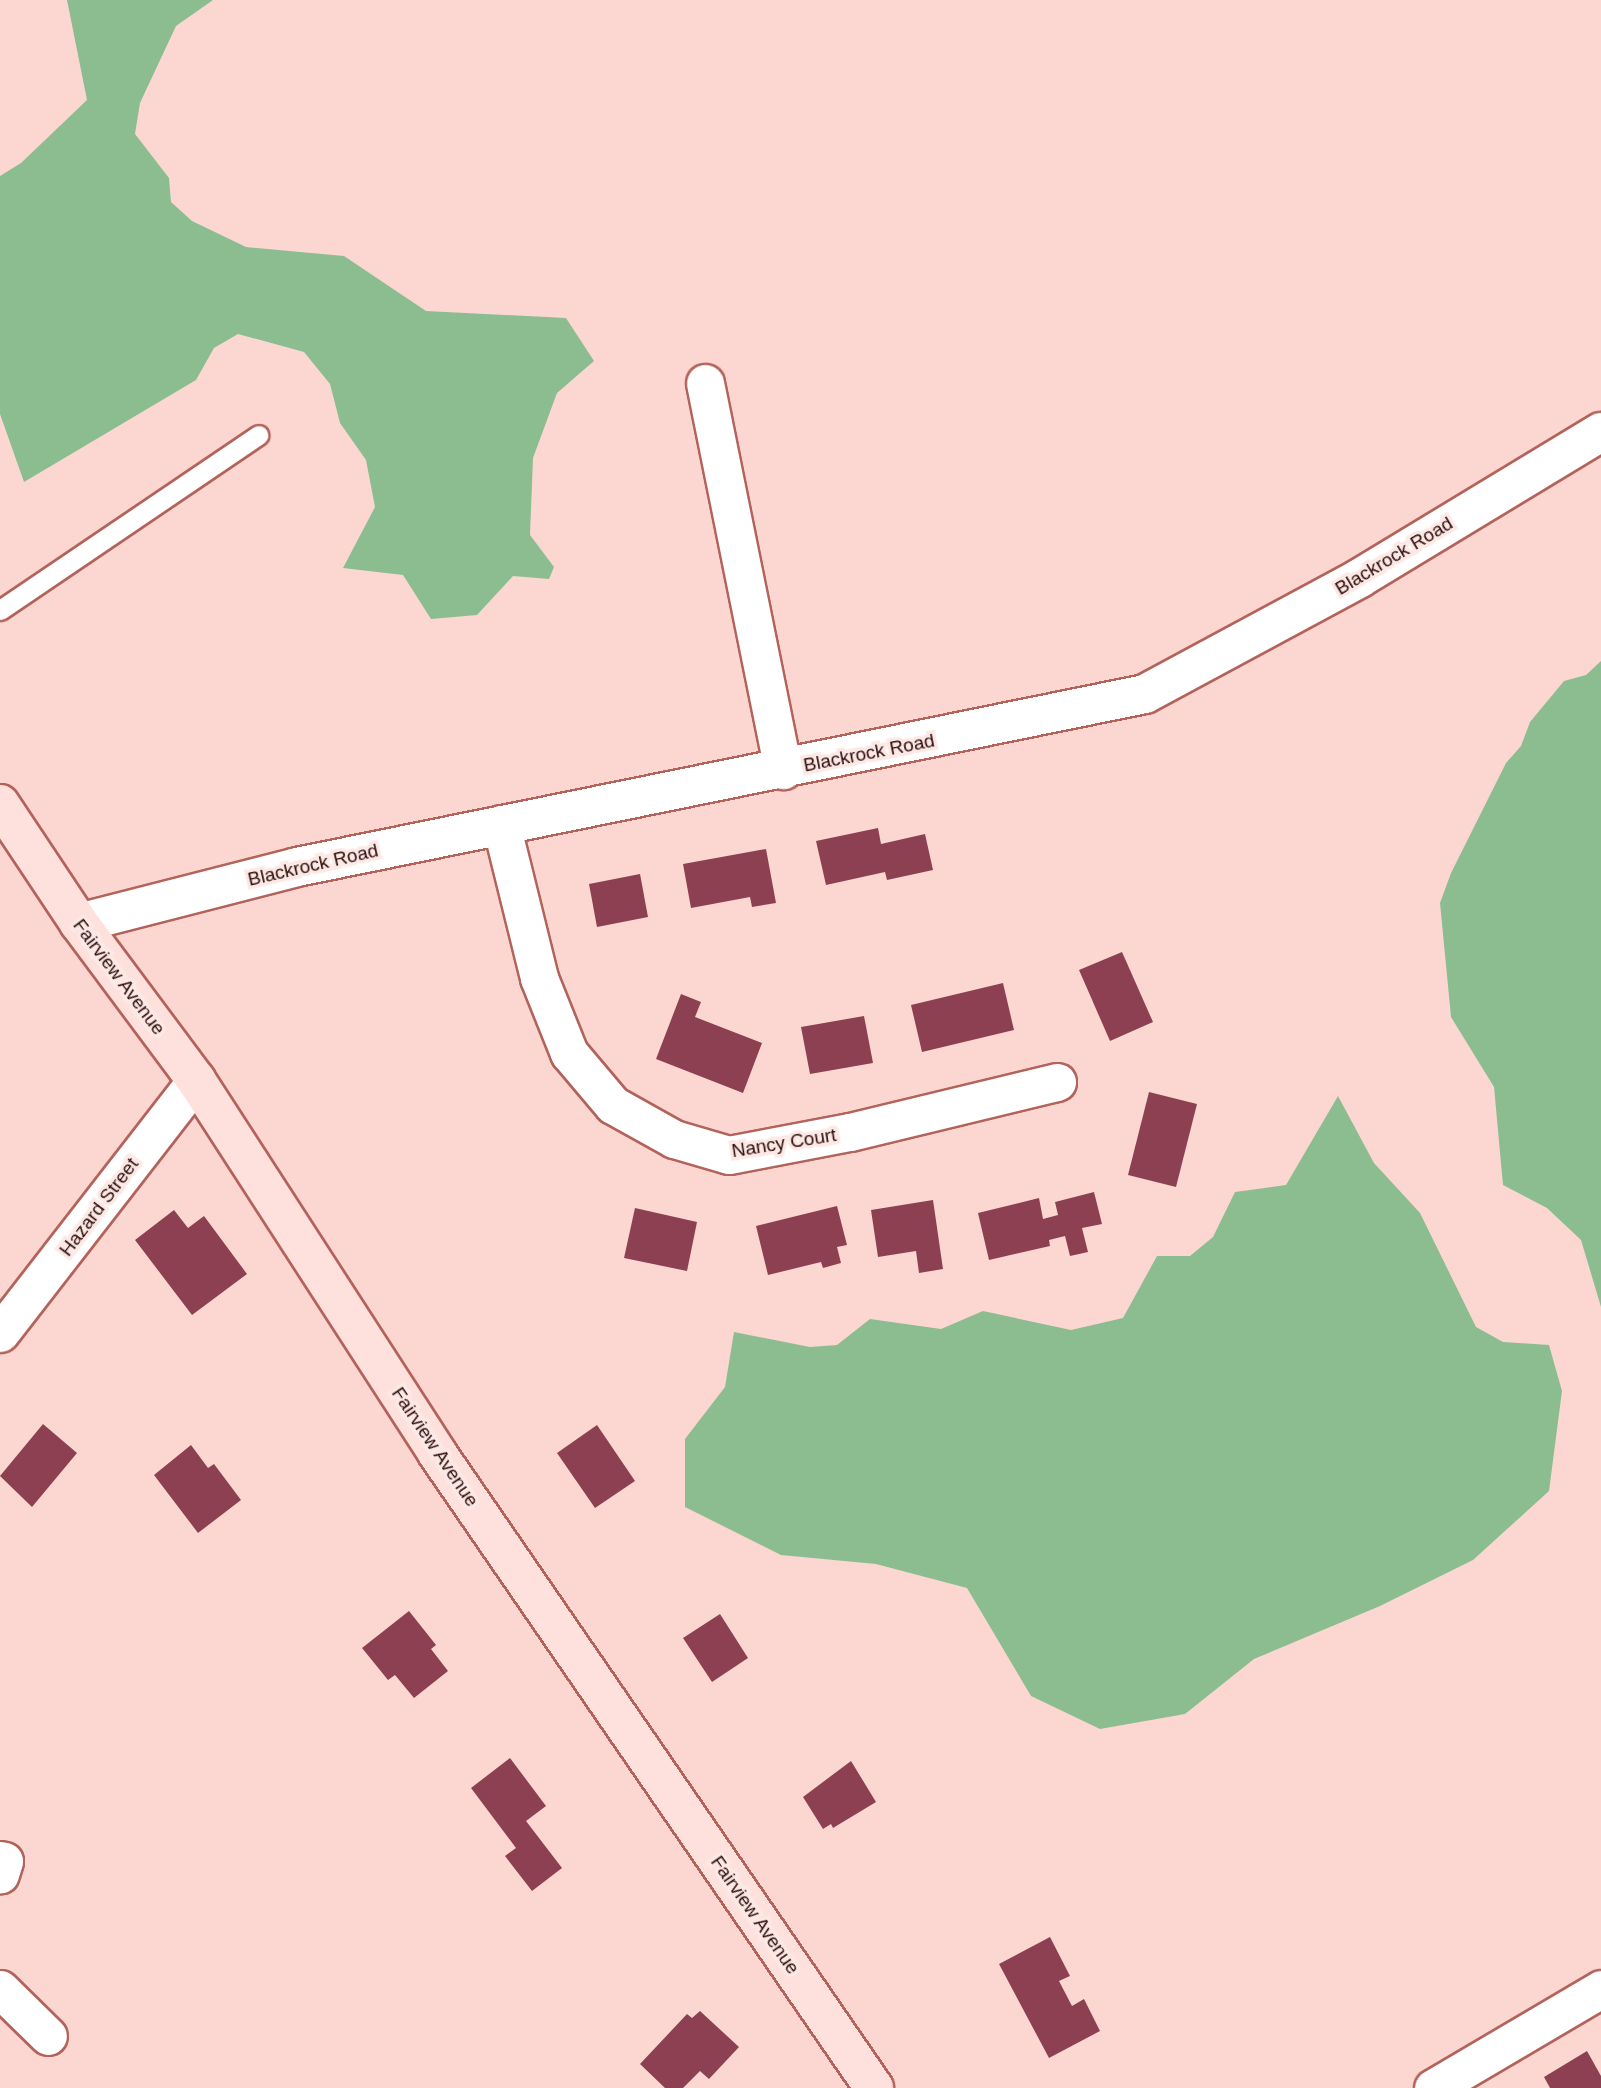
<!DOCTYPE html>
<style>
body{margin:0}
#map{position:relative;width:1601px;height:2088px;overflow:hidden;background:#fcd7d2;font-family:Arial,sans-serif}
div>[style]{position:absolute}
.green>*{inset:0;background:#8bbd91}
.building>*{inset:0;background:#8d4052}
.roads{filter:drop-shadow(2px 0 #b3635a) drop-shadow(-2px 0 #b3635a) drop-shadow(0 2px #b3635a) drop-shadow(0 -2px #b3635a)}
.service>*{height:19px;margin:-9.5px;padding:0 9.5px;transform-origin:9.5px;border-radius:9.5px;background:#fff}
.minor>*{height:37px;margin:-18.5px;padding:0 18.5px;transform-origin:18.5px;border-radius:18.5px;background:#fff}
.tertiary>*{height:38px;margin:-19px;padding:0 19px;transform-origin:19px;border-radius:19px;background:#fff}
.secondary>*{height:38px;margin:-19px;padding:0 19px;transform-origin:19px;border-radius:19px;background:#fee1dd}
span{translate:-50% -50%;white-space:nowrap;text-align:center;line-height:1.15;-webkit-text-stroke:7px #fce9e6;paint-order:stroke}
.street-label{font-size:19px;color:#2d0d0a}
</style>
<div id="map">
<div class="green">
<i style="clip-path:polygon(67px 0,213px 0,176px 26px,140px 103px,135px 134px,169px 178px,171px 202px,192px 221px,246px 247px,344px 256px,426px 311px,566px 318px,594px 361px,557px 393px,533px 458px,530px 535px,554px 567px,549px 579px,513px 576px,477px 615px,431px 619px,403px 575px,343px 568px,375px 507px,366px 460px,340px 423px,330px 384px,304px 352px,238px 334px,214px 348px,196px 380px,24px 482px,0 414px,0 176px,21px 163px,87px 100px)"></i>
<i style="clip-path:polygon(1601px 661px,1601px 1307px,1581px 1240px,1547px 1208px,1503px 1185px,1494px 1087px,1451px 1017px,1440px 903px,1451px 873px,1506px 763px,1521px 746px,1530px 722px,1564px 681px,1586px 675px)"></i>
<i style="clip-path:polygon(1338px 1096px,1374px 1163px,1420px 1213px,1476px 1327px,1503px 1342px,1549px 1345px,1562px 1391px,1549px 1491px,1473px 1560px,1380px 1606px,1254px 1659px,1185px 1714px,1100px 1729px,1031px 1696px,967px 1588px,876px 1564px,781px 1555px,685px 1507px,685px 1439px,725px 1387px,734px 1332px,810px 1347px,837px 1345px,870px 1319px,941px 1329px,983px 1311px,1071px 1330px,1123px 1318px,1157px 1256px,1190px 1256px,1213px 1237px,1235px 1192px,1286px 1185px)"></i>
</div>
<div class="building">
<i style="clip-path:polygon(878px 828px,881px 844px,925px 834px,933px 870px,887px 880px,885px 872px,826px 885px,816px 841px)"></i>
<i style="clip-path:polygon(766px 849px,776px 903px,752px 907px,750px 897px,691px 908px,683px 864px)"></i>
<i style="clip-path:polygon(640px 874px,648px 917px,597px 927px,589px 884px)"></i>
<i style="clip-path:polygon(1122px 952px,1153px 1022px,1110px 1041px,1079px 970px)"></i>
<i style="clip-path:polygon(1003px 983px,1014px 1030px,922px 1052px,911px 1005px)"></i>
<i style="clip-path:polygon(681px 994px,701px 1002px,695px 1017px,762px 1043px,743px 1093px,656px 1059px)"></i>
<i style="clip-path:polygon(864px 1016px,873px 1063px,810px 1074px,801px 1027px)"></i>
<i style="clip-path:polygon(1149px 1092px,1197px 1104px,1176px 1187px,1128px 1175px)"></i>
<i style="clip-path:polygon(1094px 1192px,1102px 1224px,1082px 1228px,1088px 1252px,1070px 1256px,1065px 1236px,1049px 1240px,1050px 1246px,989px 1260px,978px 1213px,1039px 1198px,1043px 1219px,1058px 1215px,1055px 1202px)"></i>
<i style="clip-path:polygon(933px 1200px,943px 1269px,919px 1273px,916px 1251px,878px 1257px,871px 1210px)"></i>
<i style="clip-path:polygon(837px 1206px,847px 1245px,837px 1247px,841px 1263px,823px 1268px,821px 1262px,768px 1275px,756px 1226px)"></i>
<i style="clip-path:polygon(635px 1208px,697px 1222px,687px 1271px,624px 1258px)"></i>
<i style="clip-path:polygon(174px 1210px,188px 1228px,204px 1216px,247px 1274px,192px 1315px,135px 1240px)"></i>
<i style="clip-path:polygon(43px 1424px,77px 1453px,32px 1507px,0 1476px)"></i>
<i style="clip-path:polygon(597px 1425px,635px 1481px,595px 1508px,557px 1453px)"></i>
<i style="clip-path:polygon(191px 1445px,208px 1468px,214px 1464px,241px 1500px,198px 1533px,154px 1475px)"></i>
<i style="clip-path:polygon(409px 1611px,436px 1645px,431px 1649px,448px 1671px,414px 1698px,395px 1675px,388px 1680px,362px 1648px)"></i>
<i style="clip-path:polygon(720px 1614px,748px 1658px,712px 1682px,683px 1638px)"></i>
<i style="clip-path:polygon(510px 1758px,546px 1806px,526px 1821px,562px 1868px,532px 1891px,505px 1856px,516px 1848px,471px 1788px)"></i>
<i style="clip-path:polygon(851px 1761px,876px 1802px,833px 1828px,831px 1824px,823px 1829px,803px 1797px)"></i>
<i style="clip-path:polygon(1050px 1937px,1070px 1976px,1059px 1981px,1072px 2006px,1084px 1999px,1100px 2031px,1049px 2058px,999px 1964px)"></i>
<i style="clip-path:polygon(700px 2011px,739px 2047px,709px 2079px,700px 2071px,683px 2088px,665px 2088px,640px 2064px,687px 2014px,692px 2018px)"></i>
<i style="clip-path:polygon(1587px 2051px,1601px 2076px,1601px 2088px,1550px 2088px,1544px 2077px)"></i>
</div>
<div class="roads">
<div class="service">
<i style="left:0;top:610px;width:312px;rotate:-34.1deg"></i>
</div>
<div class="minor">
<i style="left:705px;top:383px;width:395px;rotate:78.6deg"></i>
<i style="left:501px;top:824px;width:159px;rotate:76.1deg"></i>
<i style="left:539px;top:978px;width:81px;rotate:68.2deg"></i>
<i style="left:569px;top:1053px;width:68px;rotate:49.8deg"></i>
<i style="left:613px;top:1105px;width:70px;rotate:29.1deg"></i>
<i style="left:674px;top:1139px;width:57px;rotate:16.2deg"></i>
<i style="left:729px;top:1155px;width:123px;rotate:-10.8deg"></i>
<i style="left:850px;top:1132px;width:213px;rotate:-13.6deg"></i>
<i style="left:0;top:1333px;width:320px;rotate:-52.2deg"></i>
<i style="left:0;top:1860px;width:4px;rotate:14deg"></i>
<i style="left:4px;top:1861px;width:14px;rotate:107deg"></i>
<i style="left:0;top:1989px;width:67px;rotate:44.4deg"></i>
<i style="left:1433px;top:2088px;width:195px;rotate:-30.5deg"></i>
</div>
<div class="tertiary">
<i style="left:79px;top:923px;width:225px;rotate:-14.4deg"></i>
<i style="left:297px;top:867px;width:865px;rotate:-11.53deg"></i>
<i style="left:1145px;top:694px;width:244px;rotate:-28.3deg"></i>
<i style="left:1360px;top:578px;width:282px;rotate:-31.2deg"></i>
</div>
<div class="secondary">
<i style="left:0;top:804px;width:143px;rotate:56.4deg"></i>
<i style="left:79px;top:923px;width:196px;rotate:53.3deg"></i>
<i style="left:196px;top:1080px;width:444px;rotate:57.1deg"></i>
<i style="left:437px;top:1453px;width:771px;rotate:55.46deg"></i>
</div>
</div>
<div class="street-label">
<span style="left:1394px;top:556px;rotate:-31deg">Blackrock Road</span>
<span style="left:869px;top:753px;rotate:-11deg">Blackrock Road</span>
<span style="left:313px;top:865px;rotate:-13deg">Blackrock Road</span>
<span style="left:119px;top:977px;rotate:53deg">Fairview Avenue</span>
<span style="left:784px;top:1143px;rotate:-9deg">Nancy Court</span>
<span style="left:99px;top:1207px;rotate:-53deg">Hazard Street</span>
<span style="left:435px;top:1447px;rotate:56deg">Fairview Avenue</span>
<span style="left:755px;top:1915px;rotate:55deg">Fairview Avenue</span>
</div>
</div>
